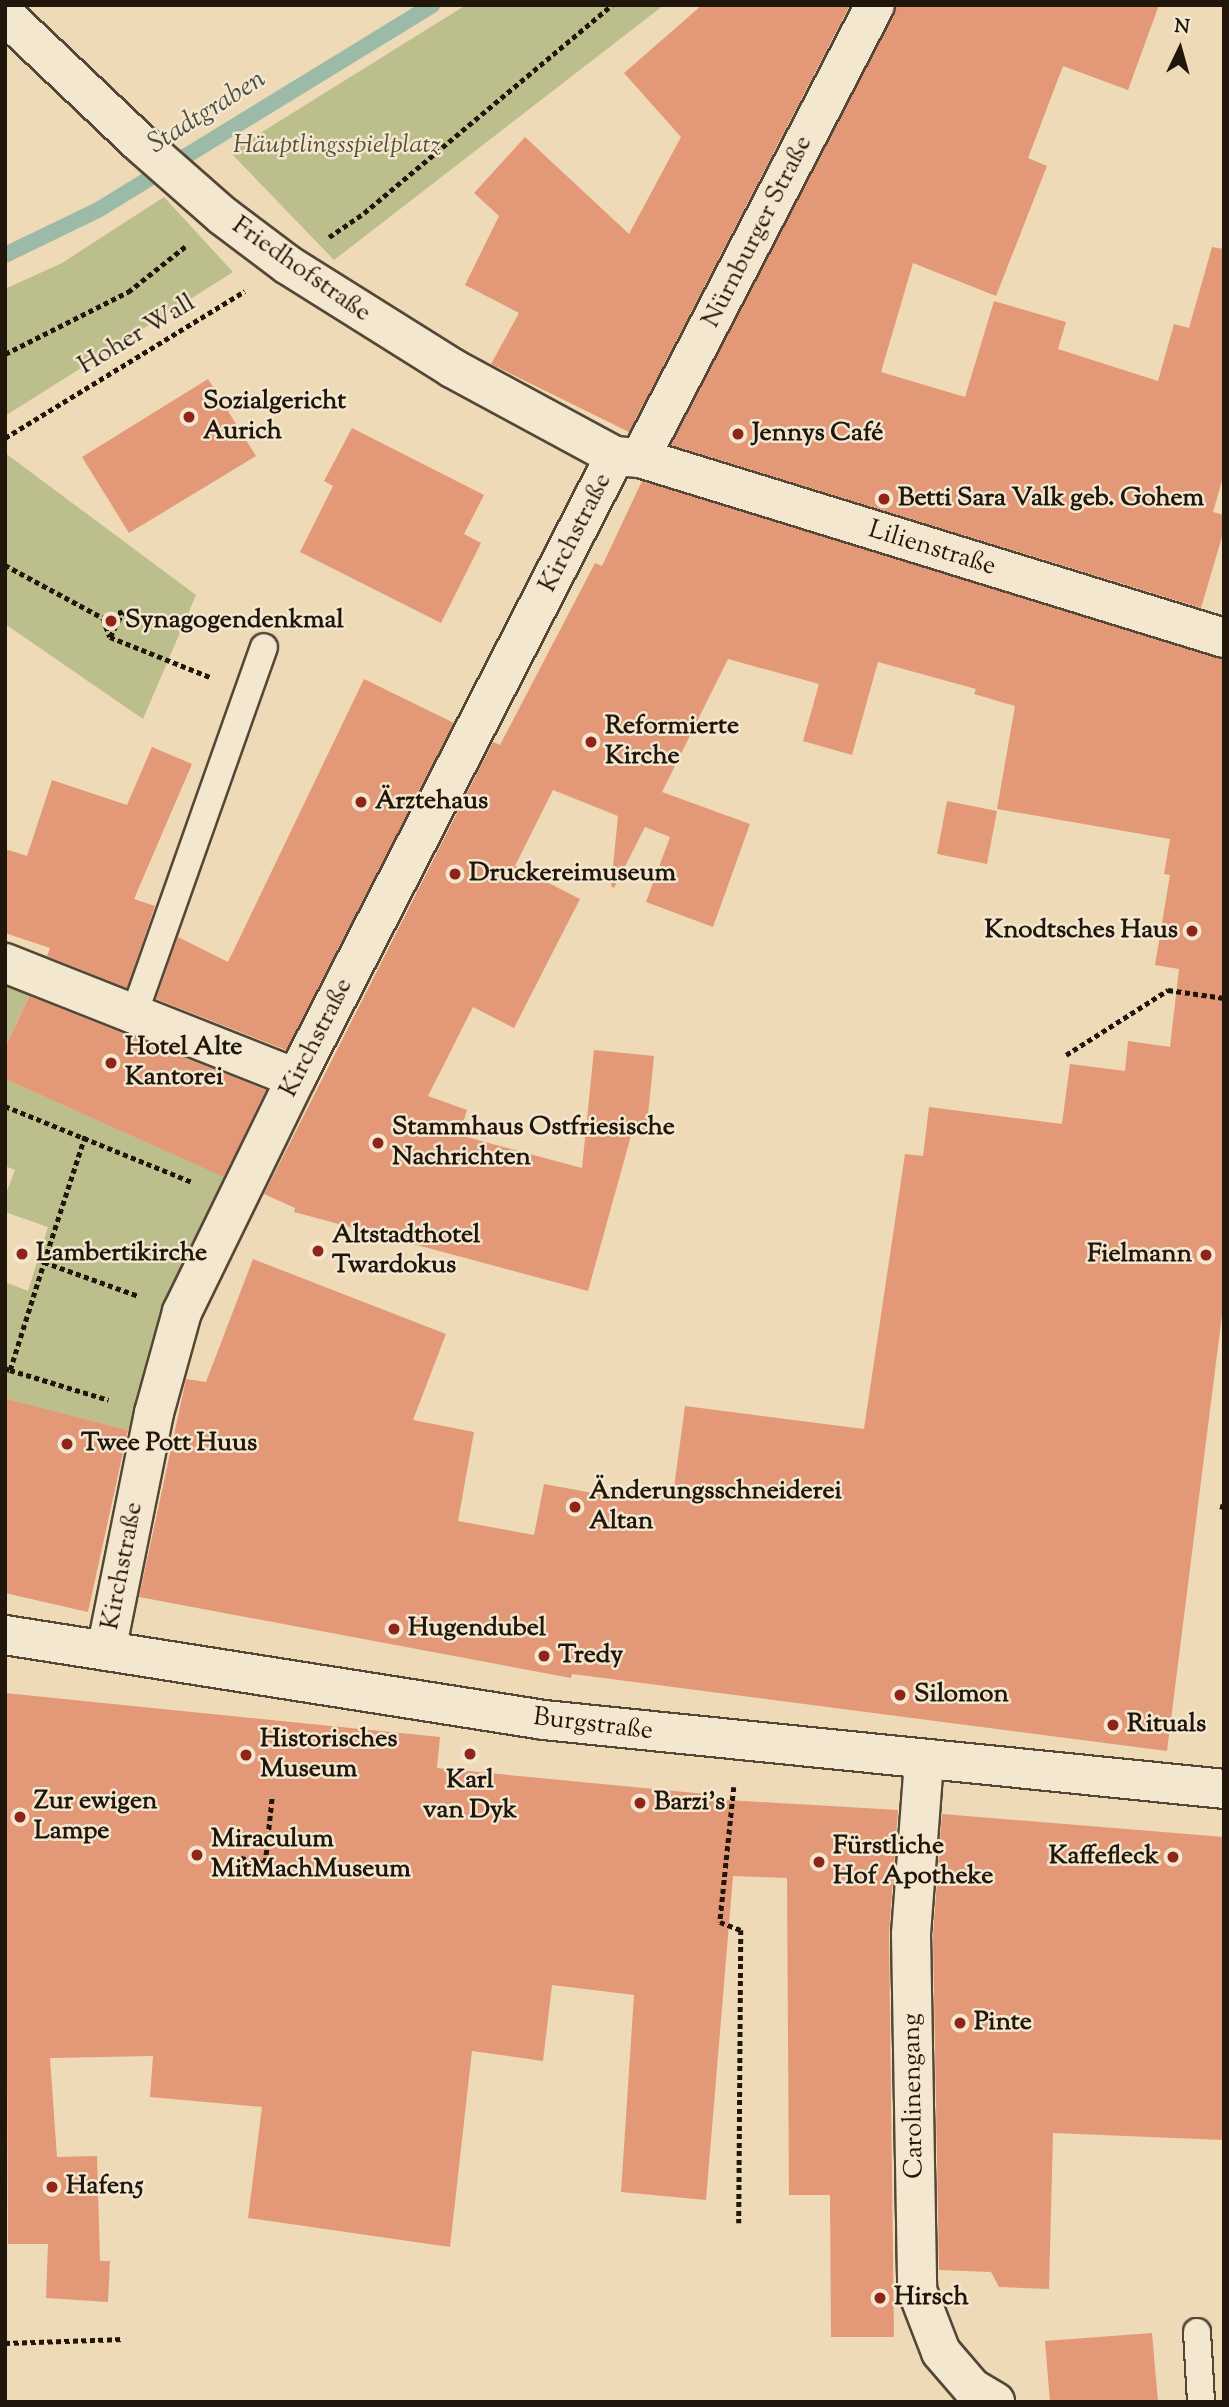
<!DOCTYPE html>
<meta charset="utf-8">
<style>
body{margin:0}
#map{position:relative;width:1229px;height:2407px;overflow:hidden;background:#eedab6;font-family:"Sorts Mill Goudy",serif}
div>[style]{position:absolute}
.green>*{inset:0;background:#bcbe8b}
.stream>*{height:16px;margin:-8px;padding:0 8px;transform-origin:8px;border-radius:8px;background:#9bbba8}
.building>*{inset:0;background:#e39977}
.path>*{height:4.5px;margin-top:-2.25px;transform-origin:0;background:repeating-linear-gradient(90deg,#21160b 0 5px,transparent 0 8.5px)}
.roads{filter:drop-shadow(2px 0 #544736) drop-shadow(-2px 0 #544736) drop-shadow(0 2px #544736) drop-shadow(0 -2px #544736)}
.service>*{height:26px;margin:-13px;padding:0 13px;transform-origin:13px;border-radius:13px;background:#f4e7d0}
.pedestrian>*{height:38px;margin:-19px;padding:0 19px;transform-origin:19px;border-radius:19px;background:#f4e7d0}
.minor>*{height:38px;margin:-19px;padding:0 19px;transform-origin:19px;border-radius:19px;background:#f4e7d0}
.dots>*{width:19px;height:19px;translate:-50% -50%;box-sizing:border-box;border:4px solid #f4e7d0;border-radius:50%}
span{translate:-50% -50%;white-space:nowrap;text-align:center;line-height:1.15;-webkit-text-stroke:5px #f4e7d0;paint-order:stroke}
.park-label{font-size:26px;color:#575138;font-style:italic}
.street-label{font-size:26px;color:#21160b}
.poi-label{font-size:26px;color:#21160b;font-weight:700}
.left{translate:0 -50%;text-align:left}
.right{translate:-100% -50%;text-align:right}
.water-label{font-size:28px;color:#4c5042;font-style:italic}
.frame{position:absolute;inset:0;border:7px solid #21160b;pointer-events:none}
.north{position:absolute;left:1145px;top:14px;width:70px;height:70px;-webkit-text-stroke:5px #f4e7d0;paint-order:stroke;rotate:5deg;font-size:19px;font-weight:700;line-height:28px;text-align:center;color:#21160b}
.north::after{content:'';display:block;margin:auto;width:24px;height:32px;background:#21160b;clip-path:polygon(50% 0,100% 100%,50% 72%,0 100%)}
</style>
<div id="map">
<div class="green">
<i style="clip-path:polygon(466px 5px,664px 5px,334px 260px,230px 152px)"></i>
<i style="clip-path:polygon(164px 197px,233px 272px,5px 416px,5px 289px,62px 263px)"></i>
<i style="clip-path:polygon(5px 453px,196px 595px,143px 719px,5px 624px)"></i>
<i style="clip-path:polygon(5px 963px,35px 982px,5px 1048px)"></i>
<i style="clip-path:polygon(5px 1079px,243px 1185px,133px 1431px,5px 1400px,5px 1282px,28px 1291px,48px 1227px,5px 1212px,5px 1196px,15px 1170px,5px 1166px)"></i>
</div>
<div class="stream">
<i style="left:5px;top:255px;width:103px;rotate:-25.8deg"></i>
<i style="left:98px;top:210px;width:392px;rotate:-31.5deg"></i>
</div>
<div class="building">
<i style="clip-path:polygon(702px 5px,850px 5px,629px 432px,491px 364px,519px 313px,465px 285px,499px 216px,474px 193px,525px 137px,629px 234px,681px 137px,624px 73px)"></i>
<i style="clip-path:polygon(897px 5px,1159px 5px,1128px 90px,1063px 66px,1028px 158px,1047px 166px,996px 296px,913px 263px,881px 372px,965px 397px,994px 301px,1066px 322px,1058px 349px,1158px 381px,1174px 324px,1189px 328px,1212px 247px,1224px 249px,1224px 474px,1213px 512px,1224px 515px,1224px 530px,1201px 608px,671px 445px)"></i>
<i style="clip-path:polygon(208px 379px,256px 456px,129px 533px,82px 457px)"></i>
<i style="clip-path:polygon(352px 428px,484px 495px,464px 534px,481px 543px,441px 623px,300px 552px,333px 486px,324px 481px)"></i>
<i style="clip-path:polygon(642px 481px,1224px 659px,1224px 1299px,1167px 1751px,572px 1674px,571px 1678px,139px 1597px,186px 1379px,206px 1382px,253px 1259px,446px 1334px,413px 1420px,474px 1432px,458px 1521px,534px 1535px,544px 1484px,609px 1496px,611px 1487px,673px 1495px,685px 1406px,864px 1429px,905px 1154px,923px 1156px,929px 1107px,1062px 1124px,1070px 1064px,1125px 1071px,1128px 1041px,1170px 1047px,1179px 969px,1155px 965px,1170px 875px,1164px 874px,1170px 839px,997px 809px,1015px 706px,974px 694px,976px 689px,878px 662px,852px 755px,803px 741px,819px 684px,728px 659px,662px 792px,750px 824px,713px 927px,646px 902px,670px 837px,645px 827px,614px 888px,611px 886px,618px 816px,553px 790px,515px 866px,580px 899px,514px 1028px,473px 1007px,428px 1096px,467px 1110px,459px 1135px,582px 1168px,594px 1050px,654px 1056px,646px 1134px,632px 1132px,588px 1291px,294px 1212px,295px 1208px,264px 1194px,493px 742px,500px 745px,595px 563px,602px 566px)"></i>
<i style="clip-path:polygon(364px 679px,454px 723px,286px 1050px,156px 999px,178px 937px,228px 962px)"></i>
<i style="clip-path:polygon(152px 747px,192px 764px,134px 899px,155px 906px,127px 988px,47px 956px,50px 948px,5px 933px,5px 849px,27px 856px,52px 780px,127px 805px)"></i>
<i style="clip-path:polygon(947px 801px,997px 811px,987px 864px,937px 854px)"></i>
<i style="clip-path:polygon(29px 996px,266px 1090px,224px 1177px,5px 1079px,5px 1048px)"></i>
<i style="clip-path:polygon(5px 1399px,128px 1430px,88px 1612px,5px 1593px)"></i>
<i style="clip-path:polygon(5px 1693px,440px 1737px,437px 1768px,726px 1796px,726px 1800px,898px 1810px,889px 1934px,894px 2337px,831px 2337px,830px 2195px,789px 2195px,787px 1878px,733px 1876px,706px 2200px,621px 2192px,634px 1995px,552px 1985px,543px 2061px,472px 2051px,450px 2247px,248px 2218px,262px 2107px,150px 2097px,153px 2056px,50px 2058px,57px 2157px,97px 2156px,100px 2261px,110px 2261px,108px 2302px,46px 2298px,48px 2244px,8px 2244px)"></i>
<i style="clip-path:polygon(942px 1814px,1224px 1837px,1224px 2140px,1053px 2133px,1049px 2289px,999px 2287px,991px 2272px,939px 2270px,933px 1935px)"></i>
<i style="clip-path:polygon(1152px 2333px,1158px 2402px,1050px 2402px,1045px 2341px)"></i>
</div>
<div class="path">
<i style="left:329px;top:237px;width:42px;rotate:-34.4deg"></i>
<i style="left:364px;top:213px;width:324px;rotate:-40deg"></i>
<i style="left:5px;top:354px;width:138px;rotate:-26.8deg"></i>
<i style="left:128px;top:292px;width:75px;rotate:-38.5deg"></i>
<i style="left:5px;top:438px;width:281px;rotate:-31.5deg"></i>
<i style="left:5px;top:565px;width:111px;rotate:28.4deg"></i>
<i style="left:103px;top:618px;width:20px;rotate:70deg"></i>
<i style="left:110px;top:637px;width:28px;rotate:-63deg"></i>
<i style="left:123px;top:612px;width:21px;rotate:163deg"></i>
<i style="left:110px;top:637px;width:108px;rotate:21.8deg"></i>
<i style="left:1066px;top:1055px;width:121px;rotate:-32.5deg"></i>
<i style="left:1168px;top:990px;width:57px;rotate:8.1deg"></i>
<i style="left:5px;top:1106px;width:202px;rotate:22.1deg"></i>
<i style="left:44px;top:1262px;width:133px;rotate:-72deg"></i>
<i style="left:5px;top:1368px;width:5px;rotate:22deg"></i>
<i style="left:10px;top:1370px;width:113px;rotate:-72.5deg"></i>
<i style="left:44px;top:1262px;width:101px;rotate:19.7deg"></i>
<i style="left:10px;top:1370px;width:103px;rotate:16.9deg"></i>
<i style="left:1220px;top:1506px;width:4px;rotate:14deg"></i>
<i style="left:734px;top:1787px;width:136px;rotate:95.9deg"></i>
<i style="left:720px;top:1922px;width:22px;rotate:21deg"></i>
<i style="left:741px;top:1930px;width:293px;rotate:90.4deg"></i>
<i style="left:241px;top:1858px;width:25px;rotate:12deg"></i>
<i style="left:265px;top:1863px;width:67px;rotate:-84deg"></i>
<i style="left:5px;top:2343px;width:119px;rotate:-1.9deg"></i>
</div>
<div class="roads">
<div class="service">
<i style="left:134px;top:1014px;width:389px;rotate:-70.5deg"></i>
<i style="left:1197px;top:2332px;width:70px;rotate:86.7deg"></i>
</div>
<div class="pedestrian">
<i style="left:5px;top:1635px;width:546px;rotate:8.96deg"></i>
<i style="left:544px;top:1720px;width:683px;rotate:5.79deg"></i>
<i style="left:106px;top:1651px;width:243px;rotate:-78.6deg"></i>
<i style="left:154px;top:1413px;width:105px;rotate:-74.5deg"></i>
<i style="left:182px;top:1312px;width:260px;rotate:-64deg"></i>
<i style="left:924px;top:1761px;width:173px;rotate:94.3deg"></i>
<i style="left:911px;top:1934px;width:356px;rotate:89deg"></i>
<i style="left:917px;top:2290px;width:66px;rotate:68.8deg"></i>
<i style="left:941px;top:2352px;width:48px;rotate:49.3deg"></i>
<i style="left:972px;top:2388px;width:27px;rotate:31deg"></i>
</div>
<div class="minor">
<i style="left:5px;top:15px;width:187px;rotate:43.5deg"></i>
<i style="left:141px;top:144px;width:109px;rotate:41.3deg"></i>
<i style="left:223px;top:216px;width:81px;rotate:37deg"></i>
<i style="left:288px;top:265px;width:194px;rotate:32.1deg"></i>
<i style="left:452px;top:368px;width:185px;rotate:28.4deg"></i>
<i style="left:615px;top:456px;width:25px;rotate:5deg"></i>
<i style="left:640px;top:458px;width:611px;rotate:17.13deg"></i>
<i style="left:640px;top:458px;width:510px;rotate:-62.58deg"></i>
<i style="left:5px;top:963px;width:313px;rotate:21.6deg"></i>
<i style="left:296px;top:1078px;width:699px;rotate:-62.85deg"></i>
</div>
</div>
<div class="dots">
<i style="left:189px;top:417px;background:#8f2418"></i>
<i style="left:738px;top:434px;background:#8f2418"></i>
<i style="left:884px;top:499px;background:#8f2418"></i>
<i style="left:111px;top:621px;background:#8f2418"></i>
<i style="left:591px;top:742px;background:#8f2418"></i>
<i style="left:361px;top:802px;background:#8f2418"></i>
<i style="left:455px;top:874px;background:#8f2418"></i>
<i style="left:1192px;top:931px;background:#8f2418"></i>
<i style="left:111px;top:1063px;background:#8f2418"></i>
<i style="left:378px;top:1143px;background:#8f2418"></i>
<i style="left:318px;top:1251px;background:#8f2418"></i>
<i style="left:22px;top:1254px;background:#8f2418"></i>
<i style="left:1206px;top:1255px;background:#8f2418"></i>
<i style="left:67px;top:1444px;background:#8f2418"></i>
<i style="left:575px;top:1507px;background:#8f2418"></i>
<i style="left:394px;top:1629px;background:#8f2418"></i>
<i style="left:544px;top:1656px;background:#8f2418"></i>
<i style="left:900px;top:1695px;background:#8f2418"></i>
<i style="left:1113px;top:1725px;background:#8f2418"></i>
<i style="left:470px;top:1754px;background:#8f2418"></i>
<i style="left:246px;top:1755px;background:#8f2418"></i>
<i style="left:640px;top:1803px;background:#8f2418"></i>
<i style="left:20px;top:1817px;background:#8f2418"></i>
<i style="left:197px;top:1855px;background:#8f2418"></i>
<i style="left:1173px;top:1857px;background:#8f2418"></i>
<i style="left:819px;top:1862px;background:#8f2418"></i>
<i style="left:960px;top:2023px;background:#8f2418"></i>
<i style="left:52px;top:2187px;background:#8f2418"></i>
<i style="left:880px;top:2298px;background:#8f2418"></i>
</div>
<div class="park-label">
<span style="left:337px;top:146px">Häuptlingsspielplatz</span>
</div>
<div class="street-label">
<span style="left:758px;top:232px;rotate:-63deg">Nürnburger Straße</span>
<span style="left:301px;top:270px;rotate:35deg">Friedhofstraße</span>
<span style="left:137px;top:335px;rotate:-31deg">Hoher Wall</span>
<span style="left:576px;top:533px;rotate:-63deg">Kirchstraße</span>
<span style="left:932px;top:549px;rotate:17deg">Lilienstraße</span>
<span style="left:317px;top:1038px;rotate:-63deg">Kirchstraße</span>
<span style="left:123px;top:1566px;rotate:-79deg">Kirchstraße</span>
<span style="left:593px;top:1725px;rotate:7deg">Burgstraße</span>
<span style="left:914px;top:2096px;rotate:-91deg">Carolinengang</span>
</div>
<div class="poi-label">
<span class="left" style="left:203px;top:417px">Sozialgericht<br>Aurich</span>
<span class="left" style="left:752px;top:434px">Jennys Café</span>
<span class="left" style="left:898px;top:499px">Betti Sara Valk geb. Gohem</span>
<span class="left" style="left:125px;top:621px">Synagogendenkmal</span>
<span class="left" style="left:605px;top:742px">Reformierte<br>Kirche</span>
<span class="left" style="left:375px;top:802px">Ärztehaus</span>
<span class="left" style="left:469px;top:874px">Druckereimuseum</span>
<span class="right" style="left:1178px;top:931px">Knodtsches Haus</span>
<span class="left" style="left:125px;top:1063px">Hotel Alte<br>Kantorei</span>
<span class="left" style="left:392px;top:1143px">Stammhaus Ostfriesische<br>Nachrichten</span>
<span class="left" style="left:332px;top:1251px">Altstadthotel<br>Twardokus</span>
<span class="left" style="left:36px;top:1254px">Lambertikirche</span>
<span class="right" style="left:1192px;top:1255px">Fielmann</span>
<span class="left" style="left:81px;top:1444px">Twee Pott Huus</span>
<span class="left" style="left:589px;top:1507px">Änderungsschneiderei<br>Altan</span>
<span class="left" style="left:408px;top:1629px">Hugendubel</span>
<span class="left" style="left:558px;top:1656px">Tredy</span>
<span class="left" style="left:914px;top:1695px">Silomon</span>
<span class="left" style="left:1127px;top:1725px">Rituals</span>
<span class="left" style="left:260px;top:1755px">Historisches<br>Museum</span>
<span style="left:470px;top:1796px">Karl<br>van Dyk</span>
<span class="left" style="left:34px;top:1817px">Zur ewigen<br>Lampe</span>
<span class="left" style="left:654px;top:1803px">Barzi's</span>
<span class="left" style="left:211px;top:1855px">Miraculum<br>MitMachMuseum</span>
<span class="left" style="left:833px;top:1862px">Fürstliche<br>Hof Apotheke</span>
<span class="right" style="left:1159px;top:1857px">Kaffefleck</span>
<span class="left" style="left:974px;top:2023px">Pinte</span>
<span class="left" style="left:66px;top:2187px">Hafen5</span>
<span class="left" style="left:894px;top:2298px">Hirsch</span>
</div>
<div class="water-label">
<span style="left:207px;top:112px;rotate:-32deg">Stadtgraben</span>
</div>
<div class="frame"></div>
<div class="north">N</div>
</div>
